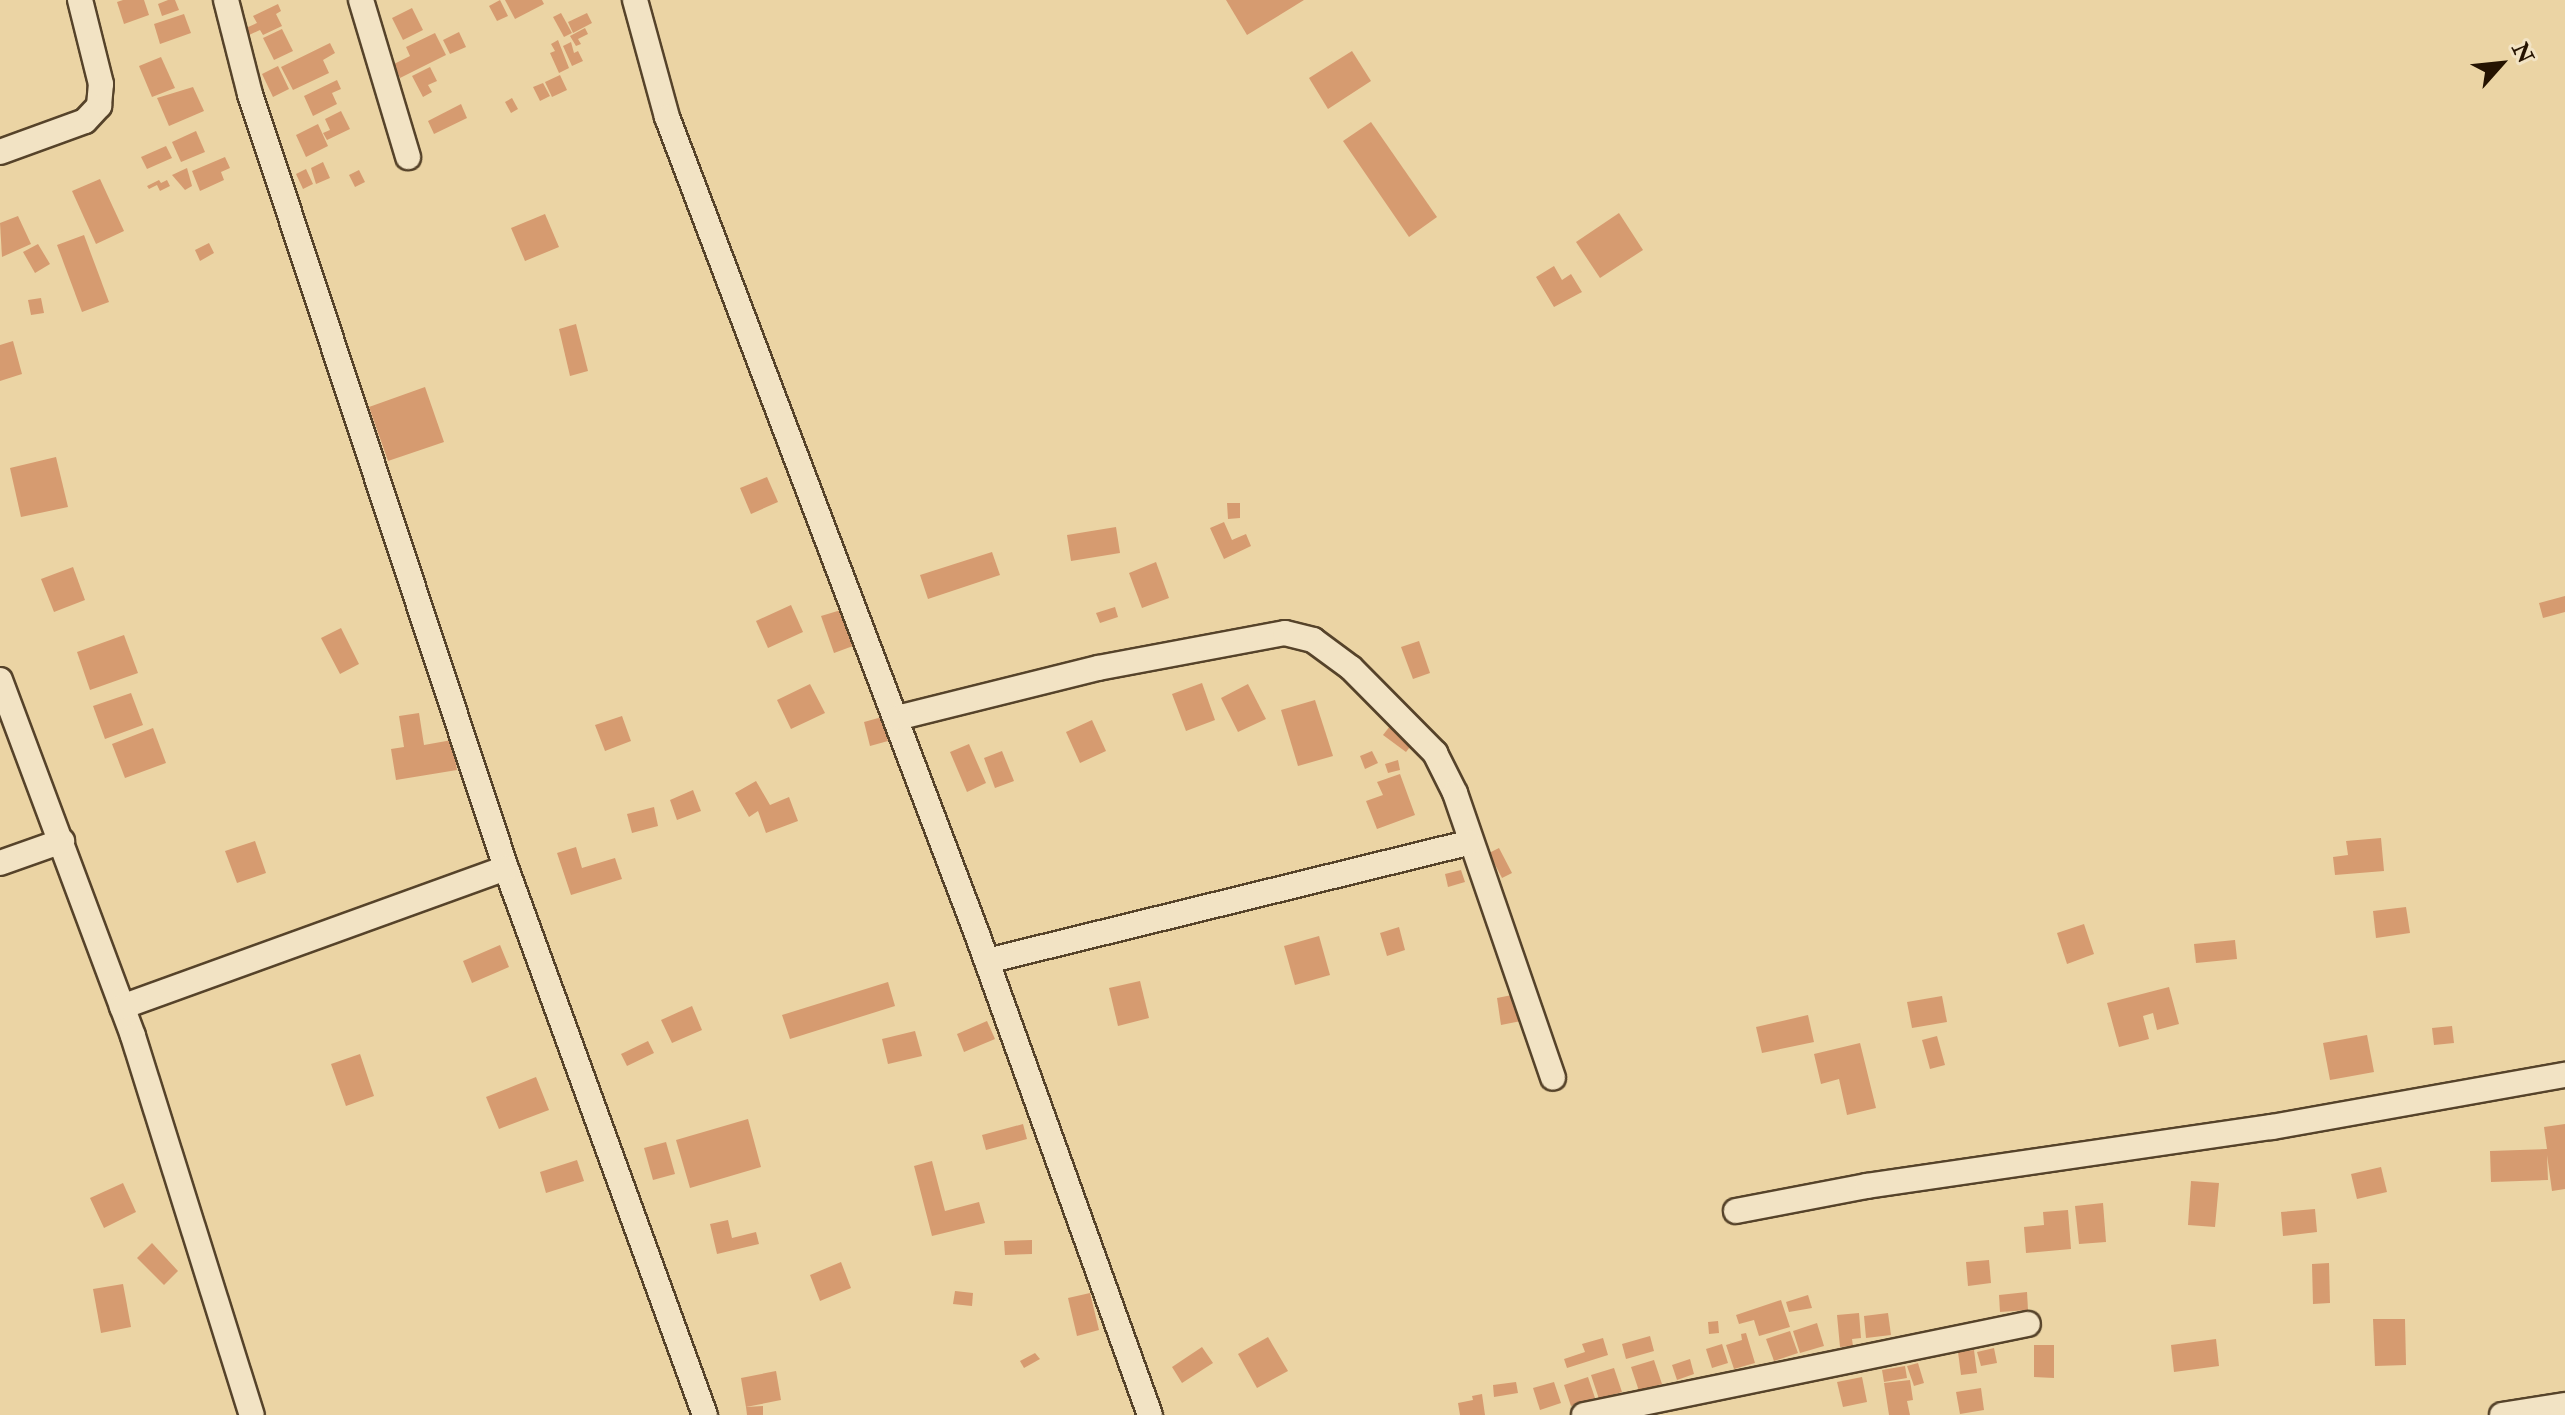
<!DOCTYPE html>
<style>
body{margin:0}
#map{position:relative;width:2565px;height:1415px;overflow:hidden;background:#ebd4a4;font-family:"IM FELL Double Pica",serif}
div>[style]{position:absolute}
.building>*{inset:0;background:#d69b70}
.roads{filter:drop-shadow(2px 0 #56432a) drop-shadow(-2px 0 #56432a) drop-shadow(0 2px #56432a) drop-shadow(0 -2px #56432a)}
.minor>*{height:24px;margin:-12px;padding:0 12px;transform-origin:12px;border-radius:12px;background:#f2e3c4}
span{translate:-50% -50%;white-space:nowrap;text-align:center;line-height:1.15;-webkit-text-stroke:7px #f2e3c4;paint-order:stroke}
.north{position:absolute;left:2461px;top:24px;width:80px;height:80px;-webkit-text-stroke:6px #f2e3c4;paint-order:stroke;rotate:63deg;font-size:22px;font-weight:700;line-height:32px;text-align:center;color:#251301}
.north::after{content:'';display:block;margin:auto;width:28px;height:36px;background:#251301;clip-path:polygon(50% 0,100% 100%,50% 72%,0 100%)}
</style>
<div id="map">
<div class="building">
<i style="clip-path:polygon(123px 0,144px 0,149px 15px,124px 24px,117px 2px)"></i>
<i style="clip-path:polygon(168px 0,175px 0,179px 10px,162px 16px,158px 4px)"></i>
<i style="clip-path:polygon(500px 0,508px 16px,497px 21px,489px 6px)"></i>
<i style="clip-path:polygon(505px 0,542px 0,544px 4px,515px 19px)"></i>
<i style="clip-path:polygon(1226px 0,1304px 0,1247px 35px)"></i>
<i style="clip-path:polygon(278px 4px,281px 11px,276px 14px,282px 26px,263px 35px,260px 30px,249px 35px,246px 28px,257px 23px,253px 16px)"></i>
<i style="clip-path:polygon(412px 8px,423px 30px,403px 40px,392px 18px)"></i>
<i style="clip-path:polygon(561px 13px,572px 33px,564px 37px,553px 17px)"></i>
<i style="clip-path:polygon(587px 13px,592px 23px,573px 33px,568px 22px)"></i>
<i style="clip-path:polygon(184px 14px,191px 33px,160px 44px,154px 24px)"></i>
<i style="clip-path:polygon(585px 28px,588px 34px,578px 39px,581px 44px,576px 46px,570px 36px)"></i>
<i style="clip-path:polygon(282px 29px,293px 51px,274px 60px,263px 38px)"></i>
<i style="clip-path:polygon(459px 32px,466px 47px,450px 54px,443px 40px)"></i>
<i style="clip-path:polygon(435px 33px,446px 55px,400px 78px,394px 64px,410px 56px,406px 47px)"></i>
<i style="clip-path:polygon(558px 40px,569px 68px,559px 73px,550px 53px,555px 51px,551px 44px)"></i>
<i style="clip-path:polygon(571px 42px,574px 53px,578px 51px,583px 61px,572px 66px,563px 46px)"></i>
<i style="clip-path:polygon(330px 43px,335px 53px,323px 60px,329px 73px,293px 90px,281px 67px)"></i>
<i style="clip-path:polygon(1352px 51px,1371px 81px,1328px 109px,1309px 78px)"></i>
<i style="clip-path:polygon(161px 57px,175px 88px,152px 97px,139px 66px)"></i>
<i style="clip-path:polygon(278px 66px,289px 89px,273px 97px,262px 74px)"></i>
<i style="clip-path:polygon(430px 67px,437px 81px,428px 85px,432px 92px,423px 97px,412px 76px)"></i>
<i style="clip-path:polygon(560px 75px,567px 90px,552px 97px,545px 82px)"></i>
<i style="clip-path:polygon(337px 80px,341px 89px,332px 93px,337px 104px,313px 116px,304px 96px)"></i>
<i style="clip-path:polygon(543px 83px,550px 96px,540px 101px,533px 87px)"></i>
<i style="clip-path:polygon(193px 87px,204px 111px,169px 126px,157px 98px)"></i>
<i style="clip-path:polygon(512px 98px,518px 109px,511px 113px,505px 102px)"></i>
<i style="clip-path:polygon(461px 104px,467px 118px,434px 134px,428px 121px)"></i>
<i style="clip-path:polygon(341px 111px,350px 129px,327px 140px,323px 133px,330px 130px,325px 119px)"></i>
<i style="clip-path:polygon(1371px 122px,1437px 217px,1409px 237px,1343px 141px)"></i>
<i style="clip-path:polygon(318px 124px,328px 146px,306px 157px,296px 135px)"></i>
<i style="clip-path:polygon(196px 131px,205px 152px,181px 162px,172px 142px)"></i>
<i style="clip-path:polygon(166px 146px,172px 158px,147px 169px,141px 157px)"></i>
<i style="clip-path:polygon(225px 157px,230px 168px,221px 172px,224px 180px,200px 191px,192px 171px)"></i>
<i style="clip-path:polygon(323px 162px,330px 178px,316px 184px,311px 168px)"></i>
<i style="clip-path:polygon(187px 168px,192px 186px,185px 190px,172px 175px)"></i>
<i style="clip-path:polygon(306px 169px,313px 184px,303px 189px,296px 174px)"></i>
<i style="clip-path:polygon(359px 170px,365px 182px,355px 187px,349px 175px)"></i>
<i style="clip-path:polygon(100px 179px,124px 231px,96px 244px,72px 191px)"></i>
<i style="clip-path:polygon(159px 180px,161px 183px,167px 180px,170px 186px,160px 191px,157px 185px,149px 189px,147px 186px)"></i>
<i style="clip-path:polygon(1619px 213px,1643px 250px,1600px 278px,1576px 242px)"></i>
<i style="clip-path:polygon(545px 214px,559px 247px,525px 261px,511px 228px)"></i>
<i style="clip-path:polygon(18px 216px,31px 244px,2px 257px,0 223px)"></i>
<i style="clip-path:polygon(84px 235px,109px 302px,82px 312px,57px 245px)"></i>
<i style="clip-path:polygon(209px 243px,214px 253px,200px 261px,195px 250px)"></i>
<i style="clip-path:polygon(38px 244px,50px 264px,35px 273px,23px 252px)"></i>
<i style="clip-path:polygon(1554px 266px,1562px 280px,1571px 274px,1582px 292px,1554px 307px,1536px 277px)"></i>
<i style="clip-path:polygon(41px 298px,44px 313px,31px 315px,28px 300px)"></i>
<i style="clip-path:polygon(576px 324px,588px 371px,570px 376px,559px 329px)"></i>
<i style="clip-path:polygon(13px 341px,22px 374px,0 381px,0 345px)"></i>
<i style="clip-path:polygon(425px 387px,444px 442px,388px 461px,369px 407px)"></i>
<i style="clip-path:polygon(56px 457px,68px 507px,21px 517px,10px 468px)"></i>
<i style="clip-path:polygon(767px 477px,778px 502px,751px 514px,740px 488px)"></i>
<i style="clip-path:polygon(1227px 503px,1240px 503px,1240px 518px,1228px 519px)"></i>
<i style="clip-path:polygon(1224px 522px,1232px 540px,1246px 534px,1251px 546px,1224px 559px,1210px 528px)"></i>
<i style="clip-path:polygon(1116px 527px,1120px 553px,1071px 561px,1067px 535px)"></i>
<i style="clip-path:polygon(992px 552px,1000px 575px,928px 599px,920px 575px)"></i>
<i style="clip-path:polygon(1156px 562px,1169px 598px,1142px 608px,1129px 573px)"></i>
<i style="clip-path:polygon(73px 567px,85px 600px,54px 612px,41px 579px)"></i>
<i style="clip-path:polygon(2565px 596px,2565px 612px,2543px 618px,2539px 603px)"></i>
<i style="clip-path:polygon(791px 605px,803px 632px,768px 648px,756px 621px)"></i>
<i style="clip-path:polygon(1115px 607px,1118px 617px,1100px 623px,1096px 613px)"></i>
<i style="clip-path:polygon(841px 610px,853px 646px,834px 653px,821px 616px)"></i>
<i style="clip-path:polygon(341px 628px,359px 664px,340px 674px,321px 638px)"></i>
<i style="clip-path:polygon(124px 635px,138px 673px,90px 690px,77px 652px)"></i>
<i style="clip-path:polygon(1419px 641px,1430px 673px,1413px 679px,1401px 647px)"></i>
<i style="clip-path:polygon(1202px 683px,1215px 720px,1186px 731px,1172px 694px)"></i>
<i style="clip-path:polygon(810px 684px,825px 713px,791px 729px,777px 700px)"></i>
<i style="clip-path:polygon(1248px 684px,1266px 719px,1238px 732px,1221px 698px)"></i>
<i style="clip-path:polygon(131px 693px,143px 725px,105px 739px,93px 706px)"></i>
<i style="clip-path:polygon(1315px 700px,1333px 756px,1298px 766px,1281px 710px)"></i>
<i style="clip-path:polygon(419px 713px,424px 745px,452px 740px,457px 770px,396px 780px,391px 749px,404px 747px,399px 716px)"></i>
<i style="clip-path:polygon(622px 716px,631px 741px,605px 751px,595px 725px)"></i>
<i style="clip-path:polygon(882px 717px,888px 741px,870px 746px,864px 722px)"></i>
<i style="clip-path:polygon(1092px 720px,1106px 751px,1080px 763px,1066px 732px)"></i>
<i style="clip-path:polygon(1390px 726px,1413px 743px,1406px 752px,1383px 735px)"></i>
<i style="clip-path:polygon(153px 728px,166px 763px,125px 778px,112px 744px)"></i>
<i style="clip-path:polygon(969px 744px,986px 783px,967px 792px,950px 752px)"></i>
<i style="clip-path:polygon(1002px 751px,1014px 781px,995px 788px,984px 758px)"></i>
<i style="clip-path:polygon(1372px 751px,1378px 763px,1365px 769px,1360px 756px)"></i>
<i style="clip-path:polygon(1398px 760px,1400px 770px,1388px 773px,1385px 764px)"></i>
<i style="clip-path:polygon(1400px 774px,1415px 815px,1377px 829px,1366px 801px,1383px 795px,1377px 782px)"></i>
<i style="clip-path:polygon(756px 781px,770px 805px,789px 797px,798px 821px,766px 833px,758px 811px,749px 817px,735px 793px)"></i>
<i style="clip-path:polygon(693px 790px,701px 811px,677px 820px,670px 800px)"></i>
<i style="clip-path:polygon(654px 807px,658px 826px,632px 833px,627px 814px)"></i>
<i style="clip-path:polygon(2381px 838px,2384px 871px,2335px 875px,2333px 857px,2348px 855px,2346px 841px)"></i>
<i style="clip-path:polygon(255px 841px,266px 873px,237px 883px,225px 851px)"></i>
<i style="clip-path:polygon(576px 847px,582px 868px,615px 858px,622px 879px,571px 895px,557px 853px)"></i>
<i style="clip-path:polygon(1499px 848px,1512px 873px,1502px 878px,1489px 853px)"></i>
<i style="clip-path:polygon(1461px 870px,1465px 882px,1448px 887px,1445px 874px)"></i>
<i style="clip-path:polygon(2406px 907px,2410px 933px,2376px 938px,2373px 911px)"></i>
<i style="clip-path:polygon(2084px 924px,2094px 954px,2067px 964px,2057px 933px)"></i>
<i style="clip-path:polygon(1399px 927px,1405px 950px,1387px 956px,1380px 933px)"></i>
<i style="clip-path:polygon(1319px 936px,1330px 975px,1295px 985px,1284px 946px)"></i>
<i style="clip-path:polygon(2235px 940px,2237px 959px,2196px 963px,2194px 944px)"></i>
<i style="clip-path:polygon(500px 945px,509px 967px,472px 983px,463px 961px)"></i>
<i style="clip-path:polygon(1140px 981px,1149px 1018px,1118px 1026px,1109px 988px)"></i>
<i style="clip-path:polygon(888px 982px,895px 1006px,790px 1039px,782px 1015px)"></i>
<i style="clip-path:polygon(2169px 987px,2179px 1024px,2157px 1030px,2153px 1013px,2143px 1016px,2149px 1039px,2119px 1047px,2107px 1003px)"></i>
<i style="clip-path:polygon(1522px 993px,1526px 1020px,1501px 1025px,1497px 998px)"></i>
<i style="clip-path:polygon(1942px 996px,1947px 1022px,1912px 1028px,1907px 1002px)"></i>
<i style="clip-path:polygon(692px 1006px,702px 1030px,672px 1043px,661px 1020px)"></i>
<i style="clip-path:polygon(1808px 1015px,1814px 1042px,1762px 1053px,1756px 1027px)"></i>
<i style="clip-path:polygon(987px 1021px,995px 1039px,964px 1052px,957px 1034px)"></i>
<i style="clip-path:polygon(2452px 1026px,2454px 1043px,2434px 1045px,2432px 1028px)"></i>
<i style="clip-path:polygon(915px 1031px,922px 1056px,888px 1064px,882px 1039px)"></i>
<i style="clip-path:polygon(2367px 1035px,2374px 1072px,2330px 1080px,2323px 1043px)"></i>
<i style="clip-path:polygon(1937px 1036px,1945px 1065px,1930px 1069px,1922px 1040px)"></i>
<i style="clip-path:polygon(648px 1041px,654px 1053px,627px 1066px,621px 1054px)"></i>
<i style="clip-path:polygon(1860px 1043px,1876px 1108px,1847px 1115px,1839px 1079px,1821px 1084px,1814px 1054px)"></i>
<i style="clip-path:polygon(360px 1054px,374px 1096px,346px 1106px,331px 1064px)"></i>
<i style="clip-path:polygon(536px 1077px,549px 1110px,499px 1129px,486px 1097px)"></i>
<i style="clip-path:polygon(748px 1119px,761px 1167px,690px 1188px,676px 1140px)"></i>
<i style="clip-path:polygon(1023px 1124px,1027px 1139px,986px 1150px,982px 1135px)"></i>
<i style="clip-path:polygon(2565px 1124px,2565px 1189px,2552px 1191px,2547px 1155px,2548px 1180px,2491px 1182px,2490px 1151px,2547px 1149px,2544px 1127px)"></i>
<i style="clip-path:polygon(666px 1142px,675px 1174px,653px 1180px,644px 1148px)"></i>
<i style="clip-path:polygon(577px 1160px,584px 1181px,546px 1193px,540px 1172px)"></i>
<i style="clip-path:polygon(932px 1161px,945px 1211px,979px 1202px,985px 1223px,932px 1236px,914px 1166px)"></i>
<i style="clip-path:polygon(2381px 1167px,2387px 1192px,2357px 1199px,2351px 1174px)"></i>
<i style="clip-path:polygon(2191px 1181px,2219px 1183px,2215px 1227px,2188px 1225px)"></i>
<i style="clip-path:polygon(123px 1183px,136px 1212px,104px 1228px,90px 1198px)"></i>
<i style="clip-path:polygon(2103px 1203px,2106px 1242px,2079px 1244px,2075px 1206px)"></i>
<i style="clip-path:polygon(2315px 1209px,2317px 1232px,2283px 1236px,2281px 1212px)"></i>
<i style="clip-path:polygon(2068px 1210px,2071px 1249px,2026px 1253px,2024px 1227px,2044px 1225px,2043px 1212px)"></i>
<i style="clip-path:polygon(728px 1220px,732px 1238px,756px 1232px,759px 1244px,717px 1254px,710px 1224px)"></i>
<i style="clip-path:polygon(1032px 1240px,1032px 1254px,1005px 1255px,1004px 1241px)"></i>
<i style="clip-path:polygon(152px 1243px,178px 1271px,164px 1285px,137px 1258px)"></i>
<i style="clip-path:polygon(1989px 1260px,1991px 1283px,1968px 1286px,1966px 1262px)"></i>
<i style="clip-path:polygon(841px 1262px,851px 1288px,820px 1301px,810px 1275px)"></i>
<i style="clip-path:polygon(2329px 1263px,2330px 1303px,2313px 1304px,2312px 1264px)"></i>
<i style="clip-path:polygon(123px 1284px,131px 1327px,101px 1333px,93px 1289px)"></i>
<i style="clip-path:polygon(955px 1291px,973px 1293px,972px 1306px,953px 1304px)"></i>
<i style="clip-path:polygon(2027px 1292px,2028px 1310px,2000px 1312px,1999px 1295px)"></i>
<i style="clip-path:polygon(1090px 1293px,1099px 1330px,1077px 1336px,1068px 1298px)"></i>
<i style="clip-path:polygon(1808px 1295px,1812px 1308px,1789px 1312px,1786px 1302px)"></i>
<i style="clip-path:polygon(1781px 1300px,1790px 1327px,1759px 1336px,1754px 1320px,1739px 1324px,1736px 1315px)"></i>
<i style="clip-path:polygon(1859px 1313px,1861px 1338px,1852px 1339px,1853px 1346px,1840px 1347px,1837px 1315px)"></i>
<i style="clip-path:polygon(1888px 1313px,1891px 1335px,1866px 1338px,1864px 1316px)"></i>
<i style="clip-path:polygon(2373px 1319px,2405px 1319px,2406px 1365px,2375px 1366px)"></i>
<i style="clip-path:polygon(1718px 1321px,1719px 1333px,1709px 1334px,1708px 1322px)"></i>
<i style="clip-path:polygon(1817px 1323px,1824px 1346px,1800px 1353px,1793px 1331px)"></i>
<i style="clip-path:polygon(1790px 1331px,1798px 1353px,1774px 1361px,1766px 1339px)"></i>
<i style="clip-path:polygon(1746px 1333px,1755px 1363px,1734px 1369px,1726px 1345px,1742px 1340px,1741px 1334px)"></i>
<i style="clip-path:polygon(1650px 1336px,1654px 1351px,1626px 1359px,1622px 1344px)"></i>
<i style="clip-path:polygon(1268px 1337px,1288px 1371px,1257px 1388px,1238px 1354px)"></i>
<i style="clip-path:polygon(1603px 1338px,1608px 1355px,1567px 1368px,1564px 1359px,1585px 1352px,1582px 1344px)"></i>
<i style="clip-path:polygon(2216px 1339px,2219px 1366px,2174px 1372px,2171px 1345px)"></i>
<i style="clip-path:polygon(1722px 1344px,1728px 1363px,1712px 1368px,1706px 1349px)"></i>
<i style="clip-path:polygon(2034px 1345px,2054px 1345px,2054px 1378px,2034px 1377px)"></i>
<i style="clip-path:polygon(1202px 1347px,1213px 1363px,1182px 1383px,1172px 1367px)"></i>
<i style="clip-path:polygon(1994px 1348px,1997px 1363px,1981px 1366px,1977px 1352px)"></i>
<i style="clip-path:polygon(1974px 1350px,1977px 1373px,1961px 1375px,1958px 1352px)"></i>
<i style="clip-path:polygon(1035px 1353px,1040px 1359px,1024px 1368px,1020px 1361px)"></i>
<i style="clip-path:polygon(1690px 1359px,1694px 1374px,1677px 1380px,1672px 1365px)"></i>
<i style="clip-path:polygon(1654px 1360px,1662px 1384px,1639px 1391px,1631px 1367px)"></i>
<i style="clip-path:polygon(1918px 1363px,1924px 1383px,1914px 1386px,1907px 1366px)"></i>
<i style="clip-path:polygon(1905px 1366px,1907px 1378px,1884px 1382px,1882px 1370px)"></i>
<i style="clip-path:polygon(1614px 1368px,1622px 1392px,1599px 1399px,1591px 1375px)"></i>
<i style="clip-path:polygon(776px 1371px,781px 1400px,746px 1407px,741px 1378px)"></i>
<i style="clip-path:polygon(1588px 1377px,1595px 1398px,1571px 1406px,1564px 1385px)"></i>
<i style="clip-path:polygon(1862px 1377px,1867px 1402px,1843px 1407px,1837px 1382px)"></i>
<i style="clip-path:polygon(1910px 1380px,1913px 1400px,1907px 1401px,1910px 1415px,1889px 1415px,1884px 1383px)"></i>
<i style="clip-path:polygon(1516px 1382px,1518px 1393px,1494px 1397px,1493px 1385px)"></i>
<i style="clip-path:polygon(1554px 1382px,1561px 1403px,1540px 1410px,1533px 1388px)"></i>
<i style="clip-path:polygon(1981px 1388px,1984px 1410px,1960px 1414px,1956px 1392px)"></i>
<i style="clip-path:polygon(1482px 1394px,1485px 1415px,1460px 1415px,1458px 1403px,1473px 1400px,1472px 1396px)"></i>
<i style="clip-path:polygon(763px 1406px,763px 1415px,747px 1415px,746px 1407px)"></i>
</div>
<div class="roads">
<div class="minor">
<i style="left:226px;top:0;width:97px;rotate:75.7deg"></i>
<i style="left:250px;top:94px;width:815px;rotate:71.7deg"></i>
<i style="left:506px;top:868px;width:582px;rotate:70.01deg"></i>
<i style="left:361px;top:0;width:164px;rotate:73.3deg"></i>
<i style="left:635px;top:0;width:121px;rotate:74.7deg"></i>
<i style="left:667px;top:117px;width:874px;rotate:69.22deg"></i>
<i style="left:977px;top:934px;width:511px;rotate:70.22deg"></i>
<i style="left:0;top:152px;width:90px;rotate:-20deg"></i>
<i style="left:85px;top:121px;width:21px;rotate:-47deg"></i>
<i style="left:99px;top:106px;width:22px;rotate:-85deg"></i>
<i style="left:101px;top:84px;width:87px;rotate:-104deg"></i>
<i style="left:0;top:680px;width:380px;rotate:69.5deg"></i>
<i style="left:133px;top:1036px;width:397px;rotate:72.6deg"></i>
<i style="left:897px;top:718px;width:207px;rotate:-14deg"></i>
<i style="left:1098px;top:668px;width:190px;rotate:-10.6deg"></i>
<i style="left:1285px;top:633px;width:29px;rotate:14deg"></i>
<i style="left:1313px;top:640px;width:47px;rotate:36.4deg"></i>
<i style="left:1351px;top:668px;width:120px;rotate:45.3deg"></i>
<i style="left:1435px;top:753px;width:45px;rotate:63.4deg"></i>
<i style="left:1455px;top:793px;width:301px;rotate:71deg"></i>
<i style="left:0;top:863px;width:66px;rotate:-19.5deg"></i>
<i style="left:987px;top:961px;width:496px;rotate:-13.8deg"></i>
<i style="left:122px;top:1007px;width:408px;rotate:-19.9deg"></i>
<i style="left:1736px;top:1211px;width:133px;rotate:-10.8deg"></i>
<i style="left:1867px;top:1186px;width:409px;rotate:-8.3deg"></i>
<i style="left:2272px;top:1127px;width:298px;rotate:-10.1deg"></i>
<i style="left:1584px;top:1415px;width:453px;rotate:-11.6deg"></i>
<i style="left:2502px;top:1415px;width:64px;rotate:-9deg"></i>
</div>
</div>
<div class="north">N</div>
</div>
